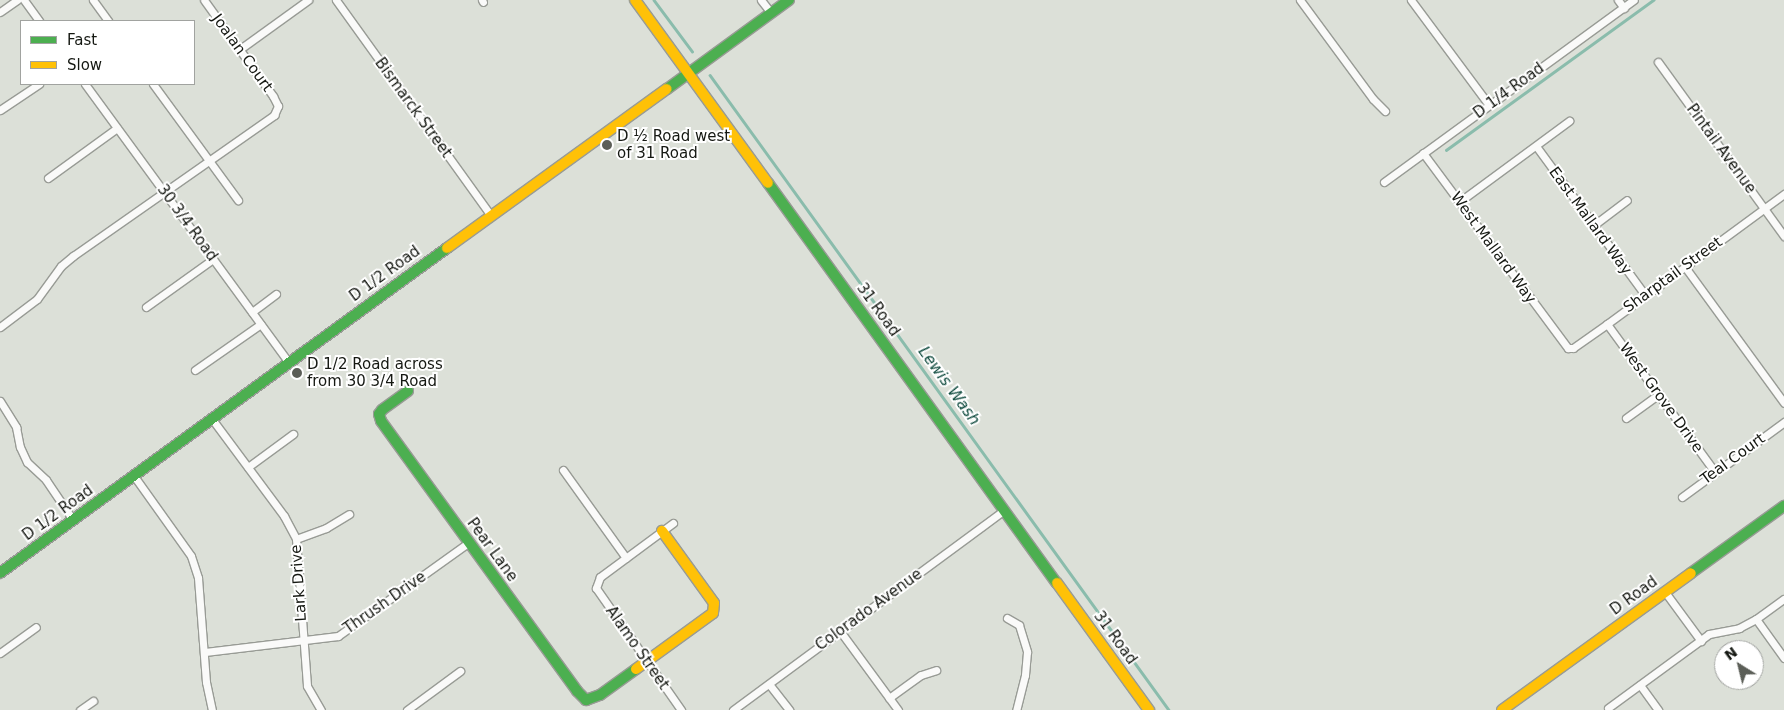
<!DOCTYPE html>
<meta charset="utf-8">
<style>
body{margin:0}
#map{position:relative;width:1784px;height:710px;overflow:hidden;background:#dce0d8;font-family:"DejaVu Sans",sans-serif}
div>[style]{position:absolute}
.stream>*{height:2.5px;margin:-1.25px;padding:0 1.25px;transform-origin:1.25px;border-radius:1.25px;background:#8abcac}
.roads{filter:drop-shadow(1px 0 #989b95) drop-shadow(-1px 0 #989b95) drop-shadow(0 1px #989b95) drop-shadow(0 -1px #989b95)}
.street>*{height:7px;margin:-3.5px;padding:0 3.5px;transform-origin:3.5px;border-radius:3.5px;background:#fafaf9}
.fast>*{height:10px;margin:-5px;padding:0 5px;transform-origin:5px;border-radius:5px;background:#4caf50}
.slow>*{height:10px;margin:-5px;padding:0 5px;transform-origin:5px;border-radius:5px;background:#ffc107}
.dots>*{width:14px;height:14px;translate:-50% -50%;box-sizing:border-box;border:2px solid #fff;border-radius:50%}
span{translate:-50% -50%;white-space:nowrap;text-align:center;line-height:1.15;-webkit-text-stroke:4px #fff;paint-order:stroke}
.street-label{font-size:15px;color:#151812}
.poi-label{font-size:15px;color:#151812}
.left{translate:0 -50%;text-align:left}
.water-label{font-size:16px;color:#124d40;font-style:italic}
.legend{position:absolute;left:20px;top:20px;width:175px;height:65px;box-sizing:border-box;background:#fff;border:1px solid #a1a3a0;margin:0;padding:6px 9px;list-style:none;font-size:15px;color:#151812}
.legend li{display:flex;align-items:center;gap:10px;height:25px}
.legend b{width:25px;border:1px solid #a1a3a0}
.north{position:absolute;left:1714px;top:640px;width:50px;height:50px;box-sizing:border-box;background:#fff;border:1px solid #a1a3a0;border-radius:50%;rotate:324deg;font-size:14px;font-weight:700;line-height:20px;text-align:center;color:#151812}
.north::after{content:'';display:block;margin:auto;width:18px;height:22px;background:#5b5e57;clip-path:polygon(50% 0,100% 100%,50% 72%,0 100%)}
</style>
<div id="map">
<div class="stream">
<i style="left:654px;top:0;width:64px;rotate:53.3deg"></i>
<i style="left:710px;top:75px;width:784px;rotate:54.14deg"></i>
<i style="left:1446px;top:150px;width:256px;rotate:-35.9deg"></i>
</div>
<div class="roads">
<div class="street">
<i style="left:24px;top:0;width:26px;rotate:54deg"></i>
<i style="left:93px;top:0;width:26px;rotate:54deg"></i>
<i style="left:336px;top:0;width:266px;rotate:54.3deg"></i>
<i style="left:482px;top:0;width:2px;rotate:63deg"></i>
<i style="left:761px;top:0;width:16px;rotate:52deg"></i>
<i style="left:1300px;top:0;width:123px;rotate:53.6deg"></i>
<i style="left:1373px;top:99px;width:17px;rotate:45deg"></i>
<i style="left:1411px;top:0;width:131px;rotate:53.4deg"></i>
<i style="left:1618px;top:0;width:10px;rotate:53deg"></i>
<i style="left:0;top:12px;width:21px;rotate:-35deg"></i>
<i style="left:240px;top:49px;width:84px;rotate:-35.8deg"></i>
<i style="left:1658px;top:62px;width:215px;rotate:54.1deg"></i>
<i style="left:85px;top:84px;width:346px;rotate:53.8deg"></i>
<i style="left:153px;top:84px;width:144px;rotate:53.8deg"></i>
<i style="left:0;top:110px;width:47px;rotate:-33.7deg"></i>
<i style="left:1536px;top:146px;width:185px;rotate:53.8deg"></i>
<i style="left:1423px;top:153px;width:243px;rotate:53.4deg"></i>
<i style="left:1568px;top:348px;width:5px"></i>
<i style="left:1573px;top:348px;width:42px;rotate:-35.2deg"></i>
<i style="left:1607px;top:324px;width:220px;rotate:-36.3deg"></i>
<i style="left:48px;top:178px;width:85px;rotate:-35.9deg"></i>
<i style="left:1384px;top:182px;width:309px;rotate:-36.1deg"></i>
<i style="left:1459px;top:202px;width:137px;rotate:-36.4deg"></i>
<i style="left:1594px;top:225px;width:41px;rotate:-37.1deg"></i>
<i style="left:1685px;top:267px;width:168px;rotate:53.9deg"></i>
<i style="left:146px;top:307px;width:82px;rotate:-35.6deg"></i>
<i style="left:252px;top:312px;width:30px;rotate:-37deg"></i>
<i style="left:1607px;top:324px;width:183px;rotate:53.9deg"></i>
<i style="left:0;top:327px;width:46px;rotate:-37.1deg"></i>
<i style="left:37px;top:299px;width:41px;rotate:-54deg"></i>
<i style="left:61px;top:266px;width:16px;rotate:-40deg"></i>
<i style="left:73px;top:256px;width:246px;rotate:-35deg"></i>
<i style="left:274px;top:115px;width:10px;rotate:-66deg"></i>
<i style="left:278px;top:106px;width:11px;rotate:-117deg"></i>
<i style="left:273px;top:96px;width:118px;rotate:-125.7deg"></i>
<i style="left:195px;top:370px;width:80px;rotate:-34.9deg"></i>
<i style="left:0;top:401px;width:31px;rotate:58deg"></i>
<i style="left:16px;top:427px;width:20px;rotate:79deg"></i>
<i style="left:20px;top:447px;width:17px;rotate:65deg"></i>
<i style="left:27px;top:462px;width:26px;rotate:43deg"></i>
<i style="left:46px;top:480px;width:48px;rotate:56deg"></i>
<i style="left:1626px;top:418px;width:41px;rotate:-36deg"></i>
<i style="left:212px;top:419px;width:121px;rotate:53.4deg"></i>
<i style="left:284px;top:516px;width:26px;rotate:62deg"></i>
<i style="left:296px;top:539px;width:147px;rotate:85.7deg"></i>
<i style="left:307px;top:686px;width:28px;rotate:60deg"></i>
<i style="left:248px;top:467px;width:56px;rotate:-36.3deg"></i>
<i style="left:563px;top:470px;width:108px;rotate:54.4deg"></i>
<i style="left:134px;top:476px;width:98px;rotate:54.5deg"></i>
<i style="left:191px;top:556px;width:23px;rotate:72deg"></i>
<i style="left:198px;top:578px;width:104px;rotate:85.6deg"></i>
<i style="left:206px;top:682px;width:29px;rotate:78deg"></i>
<i style="left:1682px;top:497px;width:127px;rotate:-36.3deg"></i>
<i style="left:673px;top:523px;width:91px;rotate:143.5deg"></i>
<i style="left:600px;top:577px;width:12px;rotate:110deg"></i>
<i style="left:596px;top:588px;width:149px;rotate:55.1deg"></i>
<i style="left:296px;top:539px;width:32px;rotate:-20deg"></i>
<i style="left:326px;top:528px;width:27px;rotate:-31deg"></i>
<i style="left:1665px;top:592px;width:61px;rotate:53.7deg"></i>
<i style="left:1007px;top:618px;width:14px;rotate:30deg"></i>
<i style="left:1019px;top:625px;width:28px;rotate:73deg"></i>
<i style="left:1027px;top:652px;width:23px;rotate:95deg"></i>
<i style="left:1025px;top:675px;width:36px;rotate:104deg"></i>
<i style="left:1756px;top:619px;width:48px;rotate:54.3deg"></i>
<i style="left:840px;top:631px;width:98px;rotate:53.7deg"></i>
<i style="left:205px;top:652px;width:134px;rotate:-6.9deg"></i>
<i style="left:338px;top:636px;width:160px;rotate:-35.6deg"></i>
<i style="left:0;top:653px;width:44px;rotate:-35.8deg"></i>
<i style="left:769px;top:684px;width:33px;rotate:52deg"></i>
<i style="left:1640px;top:685px;width:31px;rotate:54deg"></i>
<i style="left:889px;top:698px;width:39px;rotate:-36deg"></i>
<i style="left:921px;top:675px;width:16px;rotate:-18deg"></i>
<i style="left:1608px;top:708px;width:125px;rotate:-36.2deg"></i>
<i style="left:1709px;top:634px;width:31px;rotate:-11deg"></i>
<i style="left:1739px;top:628px;width:19px;rotate:-28deg"></i>
<i style="left:1756px;top:619px;width:34px;rotate:-36deg"></i>
<i style="left:80px;top:710px;width:16px;rotate:-35deg"></i>
<i style="left:407px;top:710px;width:66px;rotate:-36.3deg"></i>
<i style="left:733px;top:710px;width:337px;rotate:-36.4deg"></i>
</div>
<div class="fast">
<i style="left:667px;top:89px;width:151px;rotate:-36.1deg"></i>
<i style="left:768px;top:183px;width:493px;rotate:54.2deg"></i>
<i style="left:408px;top:391px;width:32px;rotate:144deg"></i>
<i style="left:382px;top:410px;width:5px;rotate:127deg"></i>
<i style="left:379px;top:414px;width:7px;rotate:74deg"></i>
<i style="left:381px;top:421px;width:334px;rotate:54deg"></i>
<i style="left:577px;top:691px;width:13px;rotate:45deg"></i>
<i style="left:586px;top:700px;width:15px;rotate:-20deg"></i>
<i style="left:600px;top:695px;width:44px;rotate:-35.8deg"></i>
<i style="left:0;top:573px;width:553px;rotate:-36.02deg"></i>
<i style="left:1691px;top:573px;width:115px;rotate:-35.8deg"></i>
</div>
<div class="slow">
<i style="left:635px;top:0;width:226px;rotate:54deg"></i>
<i style="left:447px;top:248px;width:271px;rotate:-35.9deg"></i>
<i style="left:1057px;top:583px;width:157px;rotate:54.1deg"></i>
<i style="left:636px;top:669px;width:95px;rotate:-36deg"></i>
<i style="left:713px;top:613px;width:10px;rotate:-84deg"></i>
<i style="left:714px;top:603px;width:89px;rotate:-125.8deg"></i>
<i style="left:1502px;top:710px;width:233px;rotate:-35.9deg"></i>
</div>
</div>
<div class="dots">
<i style="left:607px;top:145px;background:#5b5e57"></i>
<i style="left:297px;top:373px;background:#5b5e57"></i>
</div>
<div class="street-label">
<span style="left:242px;top:53px;rotate:54deg">Joalan Court</span>
<span style="left:1509px;top:91px;rotate:-36deg">D 1/4 Road</span>
<span style="left:413px;top:108px;rotate:54deg">Bismarck Street</span>
<span style="left:1721px;top:149px;rotate:54deg">Pintail Avenue</span>
<span style="left:1590px;top:221px;rotate:54deg">East Mallard Way</span>
<span style="left:187px;top:223px;rotate:54deg">30 3/4 Road</span>
<span style="left:1493px;top:248px;rotate:54deg">West Mallard Way</span>
<span style="left:385px;top:274px;rotate:-36deg">D 1/2 Road</span>
<span style="left:1673px;top:275px;rotate:-36deg">Sharptail Street</span>
<span style="left:878px;top:310px;rotate:54deg">31 Road</span>
<span style="left:1661px;top:398px;rotate:54deg">West Grove Drive</span>
<span style="left:1733px;top:459px;rotate:-36deg">Teal Court</span>
<span style="left:58px;top:513px;rotate:-36deg">D 1/2 Road</span>
<span style="left:492px;top:550px;rotate:54deg">Pear Lane</span>
<span style="left:299px;top:583px;rotate:-94deg">Lark Drive</span>
<span style="left:1634px;top:596px;rotate:-36deg">D Road</span>
<span style="left:385px;top:603px;rotate:-35deg">Thrush Drive</span>
<span style="left:869px;top:610px;rotate:-36deg">Colorado Avenue</span>
<span style="left:1115px;top:638px;rotate:54deg">31 Road</span>
<span style="left:637px;top:648px;rotate:55deg">Alamo Street</span>
</div>
<div class="poi-label">
<span class="left" style="left:617px;top:145px">D ½ Road west<br>of 31 Road</span>
<span class="left" style="left:307px;top:373px">D 1/2 Road across<br>from 30 3/4 Road</span>
</div>
<div class="water-label">
<span style="left:949px;top:386px;rotate:54deg">Lewis Wash</span>
</div>
<ul class="legend">
<li><b style="height:6px;background:#4caf50"></b>Fast</li>
<li><b style="height:6px;background:#ffc107"></b>Slow</li>
</ul>
<div class="north">N</div>
</div>
